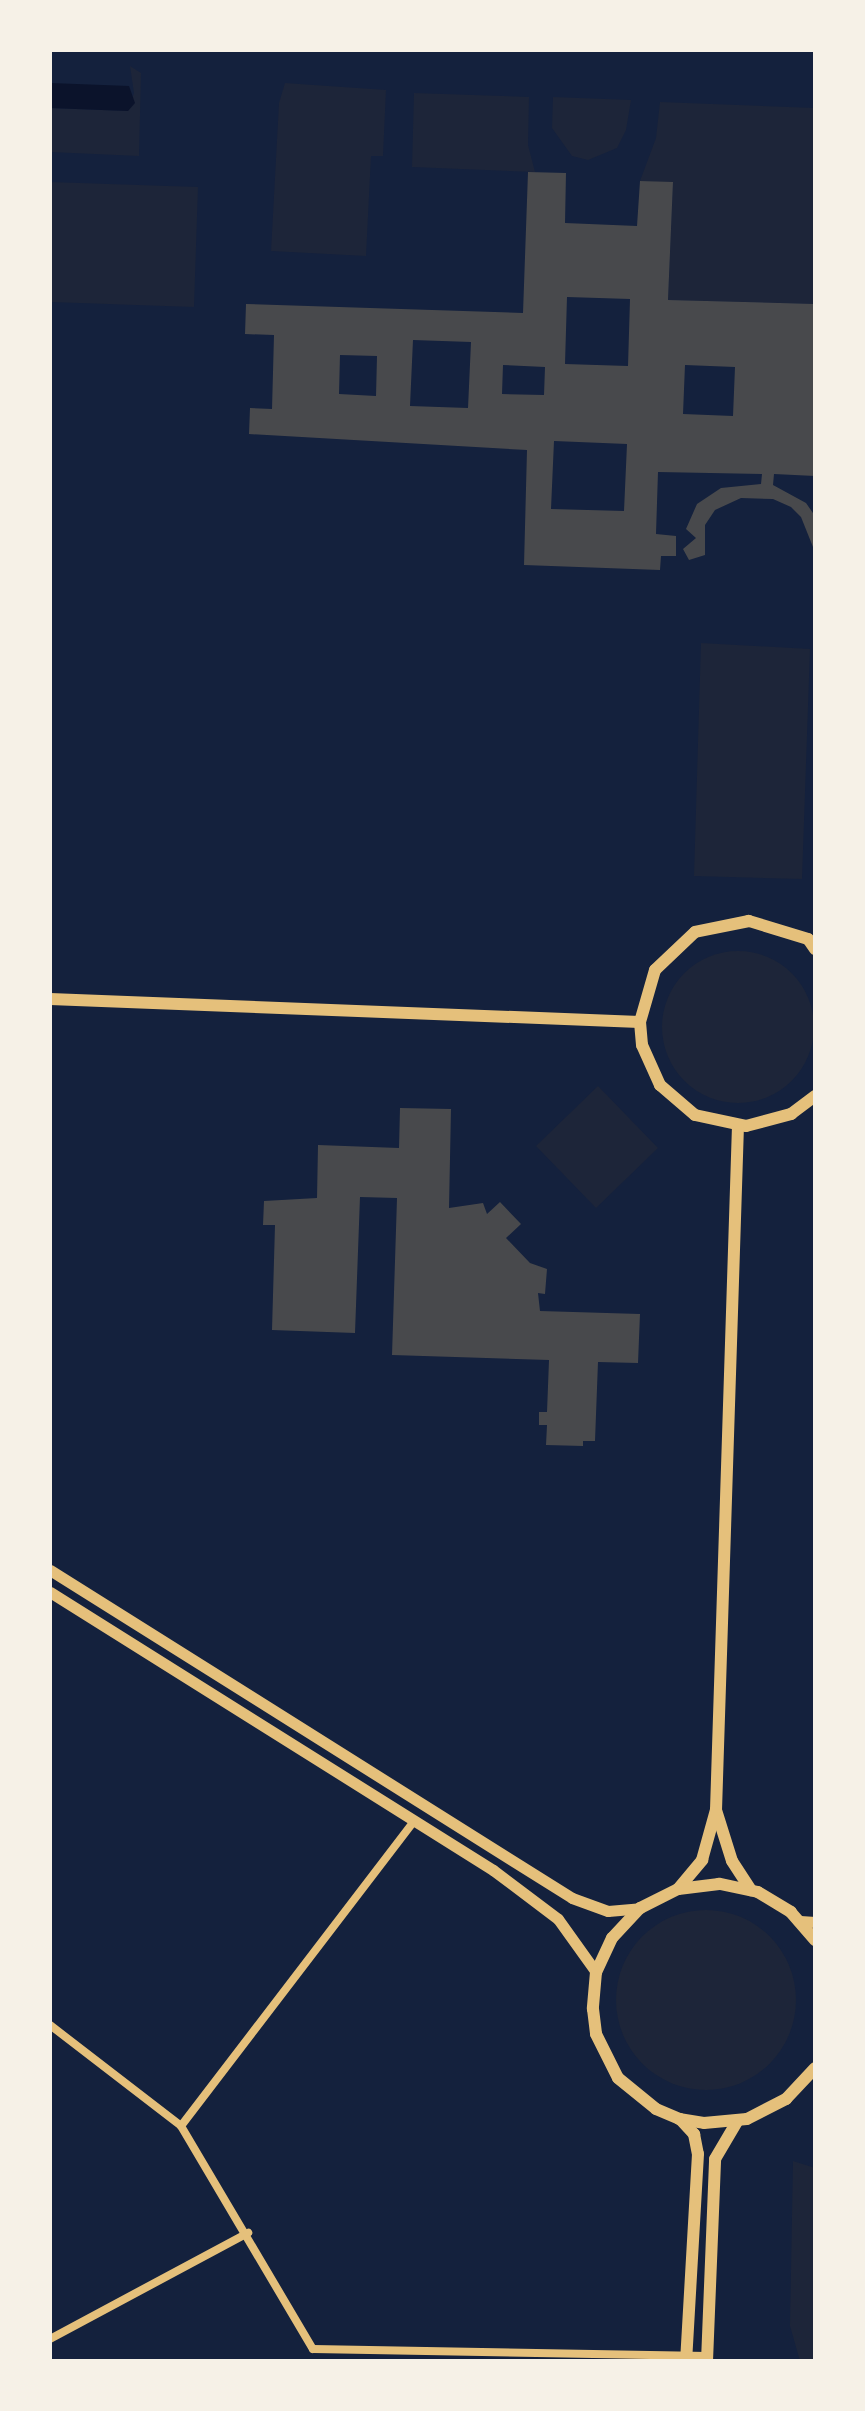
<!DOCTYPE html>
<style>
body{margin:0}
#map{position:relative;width:865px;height:2411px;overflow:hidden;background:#14213d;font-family:"Work Sans",sans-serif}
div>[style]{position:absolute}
.green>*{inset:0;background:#1d2539}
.round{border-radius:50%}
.water>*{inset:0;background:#0b132b}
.building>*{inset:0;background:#48494c}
.minor>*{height:8px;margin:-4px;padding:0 4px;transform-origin:4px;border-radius:4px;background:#e5c07b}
.tertiary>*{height:11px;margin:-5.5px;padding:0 5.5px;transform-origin:5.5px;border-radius:5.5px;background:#e5c07b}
.secondary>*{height:12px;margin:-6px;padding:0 6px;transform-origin:6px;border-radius:6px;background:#e5c07b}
span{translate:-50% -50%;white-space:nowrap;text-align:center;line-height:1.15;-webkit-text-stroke:6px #f6f1e7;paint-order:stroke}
.frame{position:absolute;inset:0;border:52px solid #f6f1e7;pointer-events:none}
</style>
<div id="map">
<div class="green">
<i style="clip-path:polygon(130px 66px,141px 73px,139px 156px,50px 152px,50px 108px,128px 111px,134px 93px)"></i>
<i style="clip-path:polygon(285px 83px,386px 90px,383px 156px,371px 156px,366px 256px,271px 251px,279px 103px)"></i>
<i style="clip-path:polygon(414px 93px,529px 97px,528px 145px,535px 172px,412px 167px)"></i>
<i style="clip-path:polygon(553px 97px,631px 100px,626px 130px,617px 148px,588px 160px,572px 156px,552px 128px)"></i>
<i style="clip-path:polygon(660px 102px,815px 108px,815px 304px,668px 300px,673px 183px,640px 181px,656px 138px)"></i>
<i style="clip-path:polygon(50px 182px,198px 187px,194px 307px,50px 302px)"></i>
<i style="clip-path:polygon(701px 643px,810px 649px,802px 879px,694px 876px)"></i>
<i class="round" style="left:662px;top:951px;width:152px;height:152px"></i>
<i style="clip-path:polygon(598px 1086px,658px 1148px,596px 1208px,536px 1146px)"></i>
<i class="round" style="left:616px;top:1910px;width:180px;height:180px"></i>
<i style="clip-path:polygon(793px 2161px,815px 2168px,815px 2361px,800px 2361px,790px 2326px)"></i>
</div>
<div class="water">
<i style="clip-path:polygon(50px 83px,129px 86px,135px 103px,128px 111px,50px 108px)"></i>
</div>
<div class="building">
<i style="clip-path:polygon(evenodd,528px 172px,566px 173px,565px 223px,637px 226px,640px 181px,673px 182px,668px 300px,815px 304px,815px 476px,774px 474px,773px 485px,806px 503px,815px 516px,815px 552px,801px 517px,791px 507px,773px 499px,741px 498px,715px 510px,705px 525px,705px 555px,689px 560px,683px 549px,696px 538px,686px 529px,697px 504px,721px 488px,761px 484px,762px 474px,658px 472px,656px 534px,676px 536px,676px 556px,661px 556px,660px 570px,524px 565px,527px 450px,249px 434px,250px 408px,272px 409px,274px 335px,245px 334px,246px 304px,523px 313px,528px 172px,567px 297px,630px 299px,628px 366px,565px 364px,567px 297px,528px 172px,413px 340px,471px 342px,468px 408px,410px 406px,413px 340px,528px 172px,340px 355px,377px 356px,376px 396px,339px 394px,340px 355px,528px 172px,503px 365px,545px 367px,544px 395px,502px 394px,503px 365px,528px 172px,685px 365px,735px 367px,733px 416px,683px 414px,685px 365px,528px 172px,554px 441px,627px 444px,624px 511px,551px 509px,554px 441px)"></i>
<i style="clip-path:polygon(400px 1108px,451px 1109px,449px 1208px,483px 1203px,487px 1214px,500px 1202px,521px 1224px,506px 1238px,530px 1263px,547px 1269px,545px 1294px,538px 1293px,540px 1311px,640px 1314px,638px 1363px,598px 1362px,595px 1441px,583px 1441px,583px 1446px,546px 1445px,547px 1425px,539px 1425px,539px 1412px,547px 1412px,549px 1360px,392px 1355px,397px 1198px,360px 1197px,355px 1333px,272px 1330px,275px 1225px,263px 1225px,264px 1201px,317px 1198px,318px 1145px,399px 1148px)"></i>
</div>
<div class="minor">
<i style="left:50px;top:2025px;width:165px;rotate:37.6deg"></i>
<i style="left:181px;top:2126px;width:259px;rotate:59.4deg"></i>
<i style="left:313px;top:2349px;width:394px;rotate:1deg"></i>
<i style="left:181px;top:2126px;width:384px;rotate:-52.6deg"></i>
<i style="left:50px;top:2339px;width:225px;rotate:-28.2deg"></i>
</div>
<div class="tertiary">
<i style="left:50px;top:1570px;width:616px;rotate:32.14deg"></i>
<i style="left:572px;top:1898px;width:38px;rotate:20deg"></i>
<i style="left:608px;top:1911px;width:32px;rotate:-5deg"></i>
<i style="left:50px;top:1592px;width:523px;rotate:32.11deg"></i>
<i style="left:493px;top:1870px;width:81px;rotate:37deg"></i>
<i style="left:558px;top:1919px;width:65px;rotate:54.4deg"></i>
<i style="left:800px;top:1921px;width:15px;rotate:4deg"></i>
</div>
<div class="secondary">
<i style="left:815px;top:949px;width:12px;rotate:-125deg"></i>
<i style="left:808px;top:939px;width:62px;rotate:-163deg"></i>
<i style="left:749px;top:921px;width:55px;rotate:168.5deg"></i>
<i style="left:695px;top:932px;width:55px;rotate:136.5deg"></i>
<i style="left:655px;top:970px;width:54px;rotate:106.1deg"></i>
<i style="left:640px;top:1022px;width:23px;rotate:85deg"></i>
<i style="left:642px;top:1045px;width:44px;rotate:65.8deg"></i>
<i style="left:660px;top:1085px;width:46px;rotate:40.6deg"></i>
<i style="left:695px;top:1115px;width:52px;rotate:12.2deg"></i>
<i style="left:746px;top:1126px;width:47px;rotate:-14.9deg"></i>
<i style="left:791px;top:1114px;width:30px;rotate:-37deg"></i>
<i style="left:50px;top:999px;width:590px;rotate:2.23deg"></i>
<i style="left:716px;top:1810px;width:53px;rotate:72.6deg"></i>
<i style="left:732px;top:1861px;width:35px;rotate:57deg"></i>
<i style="left:678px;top:1889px;width:38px;rotate:-50deg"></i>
<i style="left:702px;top:1860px;width:52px;rotate:-74.4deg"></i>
<i style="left:716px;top:1810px;width:684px;rotate:-88.16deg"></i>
<i style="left:815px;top:1940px;width:37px;rotate:-131deg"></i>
<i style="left:791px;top:1912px;width:39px;rotate:-149deg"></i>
<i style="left:758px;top:1892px;width:40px;rotate:-168deg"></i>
<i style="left:719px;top:1884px;width:41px;rotate:173deg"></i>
<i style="left:678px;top:1889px;width:42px;rotate:153.4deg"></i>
<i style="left:640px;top:1908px;width:41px;rotate:133deg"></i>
<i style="left:612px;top:1938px;width:38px;rotate:115deg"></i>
<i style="left:596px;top:1972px;width:37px;rotate:95deg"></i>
<i style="left:593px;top:2009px;width:25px;rotate:83deg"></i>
<i style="left:596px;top:2034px;width:49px;rotate:63.4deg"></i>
<i style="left:618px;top:2078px;width:49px;rotate:39.2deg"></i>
<i style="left:656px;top:2109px;width:25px;rotate:23deg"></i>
<i style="left:679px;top:2119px;width:25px;rotate:9deg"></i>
<i style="left:704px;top:2123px;width:43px;rotate:-5.3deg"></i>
<i style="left:747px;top:2119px;width:44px;rotate:-27.1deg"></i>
<i style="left:786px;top:2099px;width:42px;rotate:-46.9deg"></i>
<i style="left:680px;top:2119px;width:21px;rotate:47deg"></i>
<i style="left:694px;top:2134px;width:20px;rotate:79deg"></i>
<i style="left:698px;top:2154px;width:207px;rotate:93.3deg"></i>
<i style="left:707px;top:2361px;width:202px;rotate:-87.7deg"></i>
<i style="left:715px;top:2159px;width:45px;rotate:-59.5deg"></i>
</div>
<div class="frame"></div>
</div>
